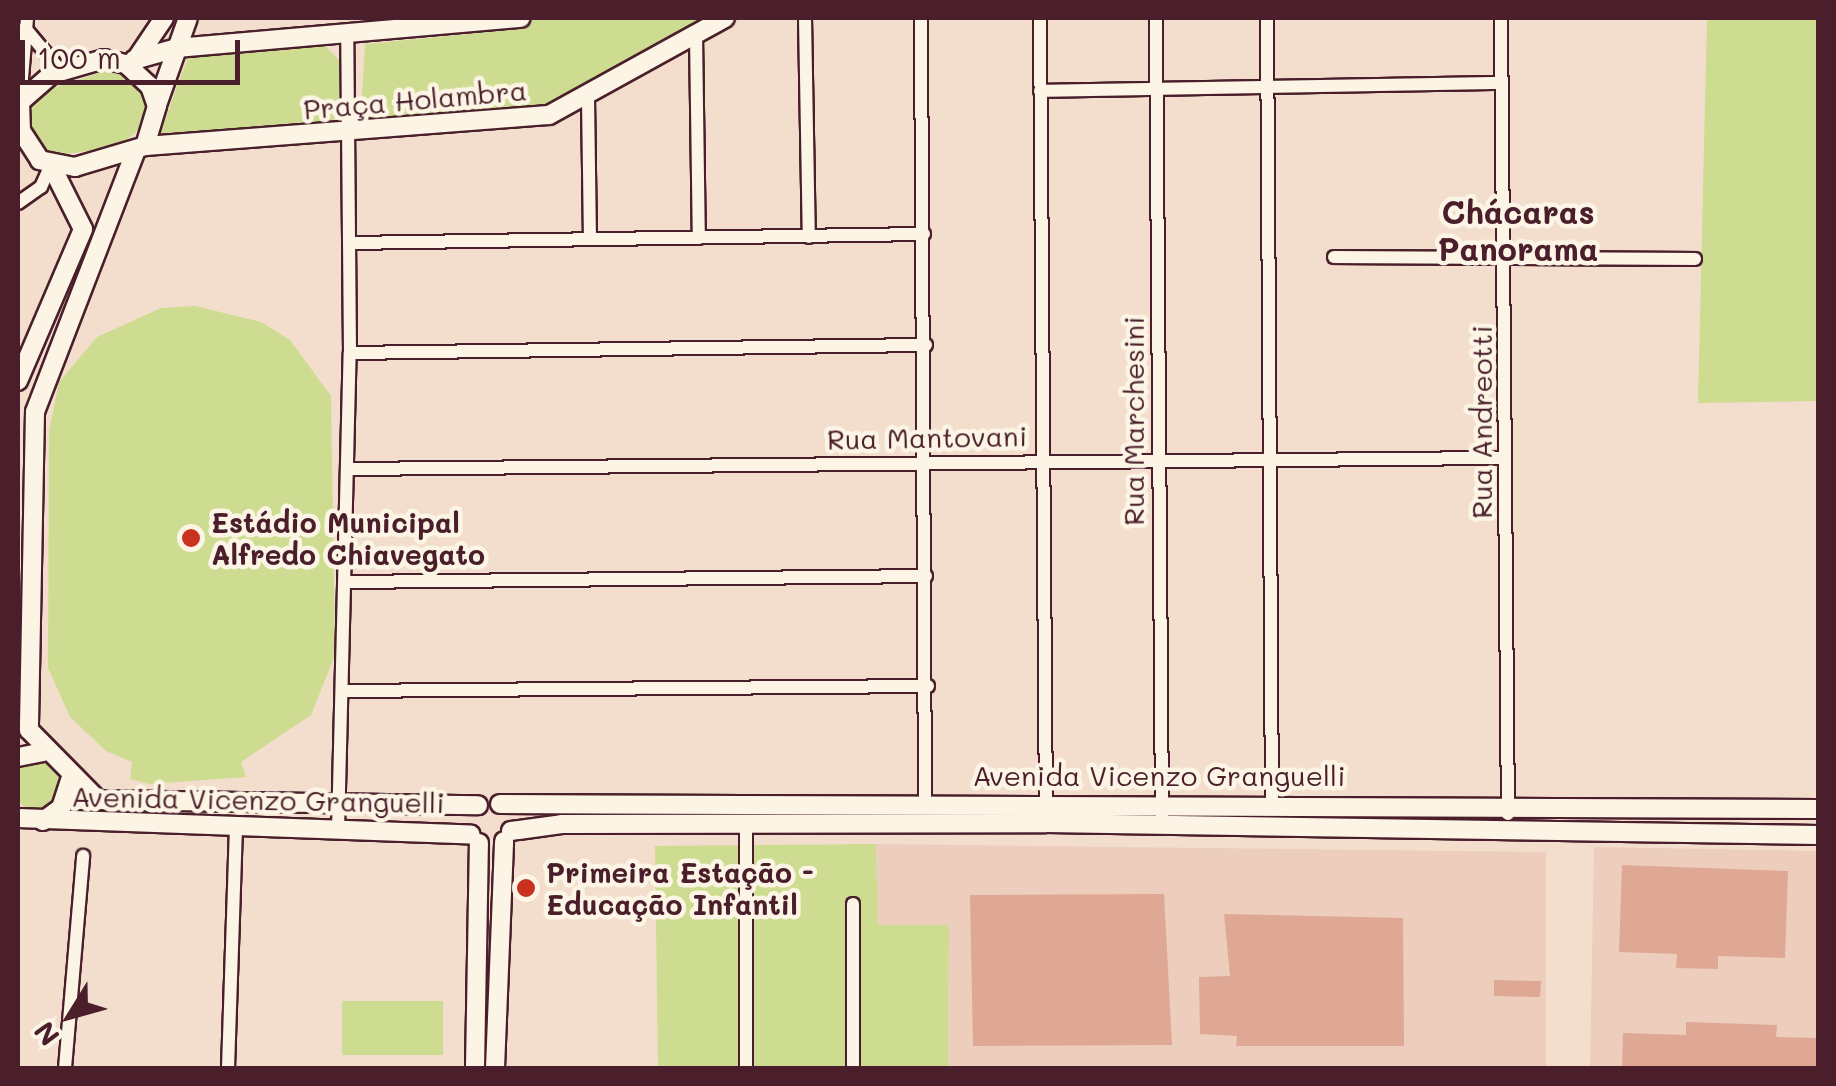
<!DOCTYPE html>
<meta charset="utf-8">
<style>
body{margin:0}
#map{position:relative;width:1836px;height:1086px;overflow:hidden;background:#f3decd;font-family:Mali,sans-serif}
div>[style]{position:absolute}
.built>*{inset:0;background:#edcebc}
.green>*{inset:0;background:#cddc90}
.round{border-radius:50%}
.building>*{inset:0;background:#dea894}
.roads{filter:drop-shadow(2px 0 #4a1f2b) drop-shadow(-2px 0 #4a1f2b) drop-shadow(0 2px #4a1f2b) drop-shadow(0 -2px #4a1f2b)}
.street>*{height:12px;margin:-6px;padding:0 6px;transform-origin:6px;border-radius:6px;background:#fcf5e5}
.secondary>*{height:18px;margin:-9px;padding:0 9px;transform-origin:9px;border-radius:9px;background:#fcf5e5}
.dots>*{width:28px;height:28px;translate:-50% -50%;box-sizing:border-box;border:5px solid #fcf5e5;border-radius:50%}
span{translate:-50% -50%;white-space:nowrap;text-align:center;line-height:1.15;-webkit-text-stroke:9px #fcf5e5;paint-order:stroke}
.street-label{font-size:28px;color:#4a1f2b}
.poi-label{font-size:28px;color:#4a1f2b;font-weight:700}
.left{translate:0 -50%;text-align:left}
.quarter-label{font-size:32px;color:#4a1f2b;font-weight:700}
.frame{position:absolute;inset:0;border:20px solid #4a1f2b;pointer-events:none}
.north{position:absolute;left:20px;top:966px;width:100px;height:100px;-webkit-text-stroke:8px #fcf5e5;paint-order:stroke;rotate:233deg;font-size:28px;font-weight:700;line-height:40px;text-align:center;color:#4a1f2b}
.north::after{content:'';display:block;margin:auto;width:35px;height:45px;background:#4a1f2b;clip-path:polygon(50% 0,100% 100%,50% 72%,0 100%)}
.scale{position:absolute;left:20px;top:40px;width:220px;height:45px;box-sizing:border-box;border:5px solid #4a1f2b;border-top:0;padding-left:12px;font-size:30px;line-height:35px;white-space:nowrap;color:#4a1f2b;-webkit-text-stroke:8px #fcf5e5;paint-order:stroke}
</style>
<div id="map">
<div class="built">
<i style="clip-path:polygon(876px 844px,1546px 852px,1546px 1068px,948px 1068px,949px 925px,878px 925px)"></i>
<i style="clip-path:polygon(1594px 847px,1818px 851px,1818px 1068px,1590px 1068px)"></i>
</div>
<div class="green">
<i style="clip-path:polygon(537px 18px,706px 18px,542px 107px,371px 123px,361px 113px,365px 44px,511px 30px)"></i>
<i style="clip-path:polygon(1707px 18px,1818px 18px,1818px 401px,1698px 403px)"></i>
<i style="clip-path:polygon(324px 45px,339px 60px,339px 112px,328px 127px,160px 133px,188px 57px)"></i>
<i style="clip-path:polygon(114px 68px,131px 73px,147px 98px,144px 126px,117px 147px,49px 156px,28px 135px,29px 106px,38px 93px)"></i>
<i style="clip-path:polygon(195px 306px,261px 322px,290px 340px,331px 396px,335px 655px,311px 715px,241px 762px,246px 777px,149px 784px,130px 779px,132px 762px,106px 751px,70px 717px,48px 668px,49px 431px,59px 382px,97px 337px,161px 308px)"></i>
<i class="round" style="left:13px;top:762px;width:48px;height:48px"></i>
<i style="clip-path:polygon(876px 844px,878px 925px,949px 925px,948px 1068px,658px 1068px,655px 846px)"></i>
<i style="clip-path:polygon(342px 1001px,443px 1001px,443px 1055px,342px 1055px)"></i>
</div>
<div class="building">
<i style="clip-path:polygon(1622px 865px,1788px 871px,1785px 958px,1718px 956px,1718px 969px,1676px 968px,1677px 954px,1619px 952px)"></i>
<i style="clip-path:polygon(1164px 894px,1172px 1045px,973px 1046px,970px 895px)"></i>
<i style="clip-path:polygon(1224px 914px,1403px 918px,1404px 1046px,1236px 1046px,1237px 1036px,1200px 1034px,1199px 977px,1230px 976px)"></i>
<i style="clip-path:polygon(1494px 980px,1541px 981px,1540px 997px,1494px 996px)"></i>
<i style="clip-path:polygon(1686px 1022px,1777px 1025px,1776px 1037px,1818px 1038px,1818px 1068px,1622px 1068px,1623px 1033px,1686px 1035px)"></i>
</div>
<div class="roads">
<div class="street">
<i style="left:805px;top:18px;width:219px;rotate:89deg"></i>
<i style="left:921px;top:18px;width:783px;rotate:89.71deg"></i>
<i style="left:1040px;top:18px;width:793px;rotate:89.57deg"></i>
<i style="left:1156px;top:18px;width:797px;rotate:89.57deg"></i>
<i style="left:1267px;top:18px;width:785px;rotate:89.64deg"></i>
<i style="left:1501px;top:18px;width:796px;rotate:89.5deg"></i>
<i style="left:25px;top:28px;width:55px;rotate:50.2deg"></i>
<i style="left:696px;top:35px;width:203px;rotate:89.2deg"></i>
<i style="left:1040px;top:91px;width:461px;rotate:-1deg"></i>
<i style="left:588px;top:98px;width:141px;rotate:89.2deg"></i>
<i style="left:20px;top:102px;width:84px;rotate:-85.2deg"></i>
<i style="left:18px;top:203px;width:28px;rotate:-35deg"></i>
<i style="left:41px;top:187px;width:24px;rotate:-66deg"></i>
<i style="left:350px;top:243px;width:574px;rotate:-0.9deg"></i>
<i style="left:1334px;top:257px;width:361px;rotate:0.3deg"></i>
<i style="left:350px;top:353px;width:576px;rotate:-0.8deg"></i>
<i style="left:349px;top:469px;width:1156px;rotate:-0.55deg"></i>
<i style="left:347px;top:582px;width:579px;rotate:-0.59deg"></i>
<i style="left:343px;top:691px;width:585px;rotate:-0.49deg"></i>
<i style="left:338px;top:830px;width:477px;rotate:-88.6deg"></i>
<i style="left:350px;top:353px;width:319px;rotate:-90.5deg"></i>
<i style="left:853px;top:904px;width:164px;rotate:90deg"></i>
<i style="left:65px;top:1068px;width:213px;rotate:-85.1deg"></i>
<i style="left:228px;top:1068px;width:242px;rotate:-88.1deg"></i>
<i style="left:746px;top:1068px;width:244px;rotate:-90deg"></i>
</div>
<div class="secondary">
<i style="left:137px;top:58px;width:48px;rotate:-56deg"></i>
<i style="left:104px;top:59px;width:23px;rotate:13deg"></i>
<i style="left:126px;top:64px;width:33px;rotate:43deg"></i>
<i style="left:150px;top:86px;width:21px;rotate:71deg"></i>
<i style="left:157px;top:106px;width:42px;rotate:106.7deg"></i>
<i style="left:145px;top:146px;width:73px;rotate:163.3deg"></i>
<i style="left:75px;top:167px;width:36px;rotate:-169deg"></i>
<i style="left:40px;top:160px;width:35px;rotate:-123deg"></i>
<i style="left:21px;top:131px;width:29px;rotate:-92deg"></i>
<i style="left:20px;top:102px;width:43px;rotate:-41.2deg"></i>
<i style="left:52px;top:74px;width:54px;rotate:-16.1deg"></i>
<i style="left:134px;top:60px;width:45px;rotate:-15.6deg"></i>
<i style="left:177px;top:48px;width:345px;rotate:-5deg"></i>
<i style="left:157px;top:105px;width:92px;rotate:-70.4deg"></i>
<i style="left:145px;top:146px;width:405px;rotate:-4.4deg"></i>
<i style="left:549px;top:115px;width:201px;rotate:-28.9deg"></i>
<i style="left:136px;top:150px;width:281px;rotate:111.1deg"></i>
<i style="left:35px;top:412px;width:318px;rotate:91.1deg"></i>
<i style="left:29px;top:730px;width:98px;rotate:45.4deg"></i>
<i style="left:98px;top:800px;width:380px;rotate:0.8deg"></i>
<i style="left:18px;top:381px;width:165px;rotate:-66.8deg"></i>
<i style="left:83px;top:229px;width:72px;rotate:-116.6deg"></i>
<i style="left:18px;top:757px;width:26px;rotate:-11deg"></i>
<i style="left:500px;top:804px;width:1318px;rotate:0.22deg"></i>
<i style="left:18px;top:818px;width:453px;rotate:2.1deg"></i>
<i style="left:43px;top:821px;width:22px;rotate:-36deg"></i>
<i style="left:61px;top:808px;width:29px;rotate:-72deg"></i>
<i style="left:511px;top:831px;width:51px;rotate:-7.8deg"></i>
<i style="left:562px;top:824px;width:484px;rotate:-0.1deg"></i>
<i style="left:1046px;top:823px;width:772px;rotate:0.89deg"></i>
<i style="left:475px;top:1068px;width:225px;rotate:-89deg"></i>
<i style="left:495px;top:1068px;width:227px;rotate:-87.7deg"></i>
</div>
</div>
<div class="dots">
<i style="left:191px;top:538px;background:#c8321e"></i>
<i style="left:526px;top:888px;background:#c8321e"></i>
</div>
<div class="street-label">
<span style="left:415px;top:99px;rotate:-5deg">Praça Holambra</span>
<span style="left:1133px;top:421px;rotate:-90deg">Rua Marchesini</span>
<span style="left:1481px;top:422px;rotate:-90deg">Rua Andreotti</span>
<span style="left:927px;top:437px;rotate:-1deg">Rua Mantovani</span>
<span style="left:1159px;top:775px">Avenida Vicenzo Granguelli</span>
<span style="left:258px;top:799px;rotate:1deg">Avenida Vicenzo Granguelli</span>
</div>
<div class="poi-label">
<span class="left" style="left:211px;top:538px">Estádio Municipal<br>Alfredo Chiavegato</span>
<span class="left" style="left:546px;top:888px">Primeira Estação -<br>Educação Infantil</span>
</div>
<div class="quarter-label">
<span style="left:1518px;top:230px">Chácaras<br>Panorama</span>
</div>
<div class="frame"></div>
<div class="north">N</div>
<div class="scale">100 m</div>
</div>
